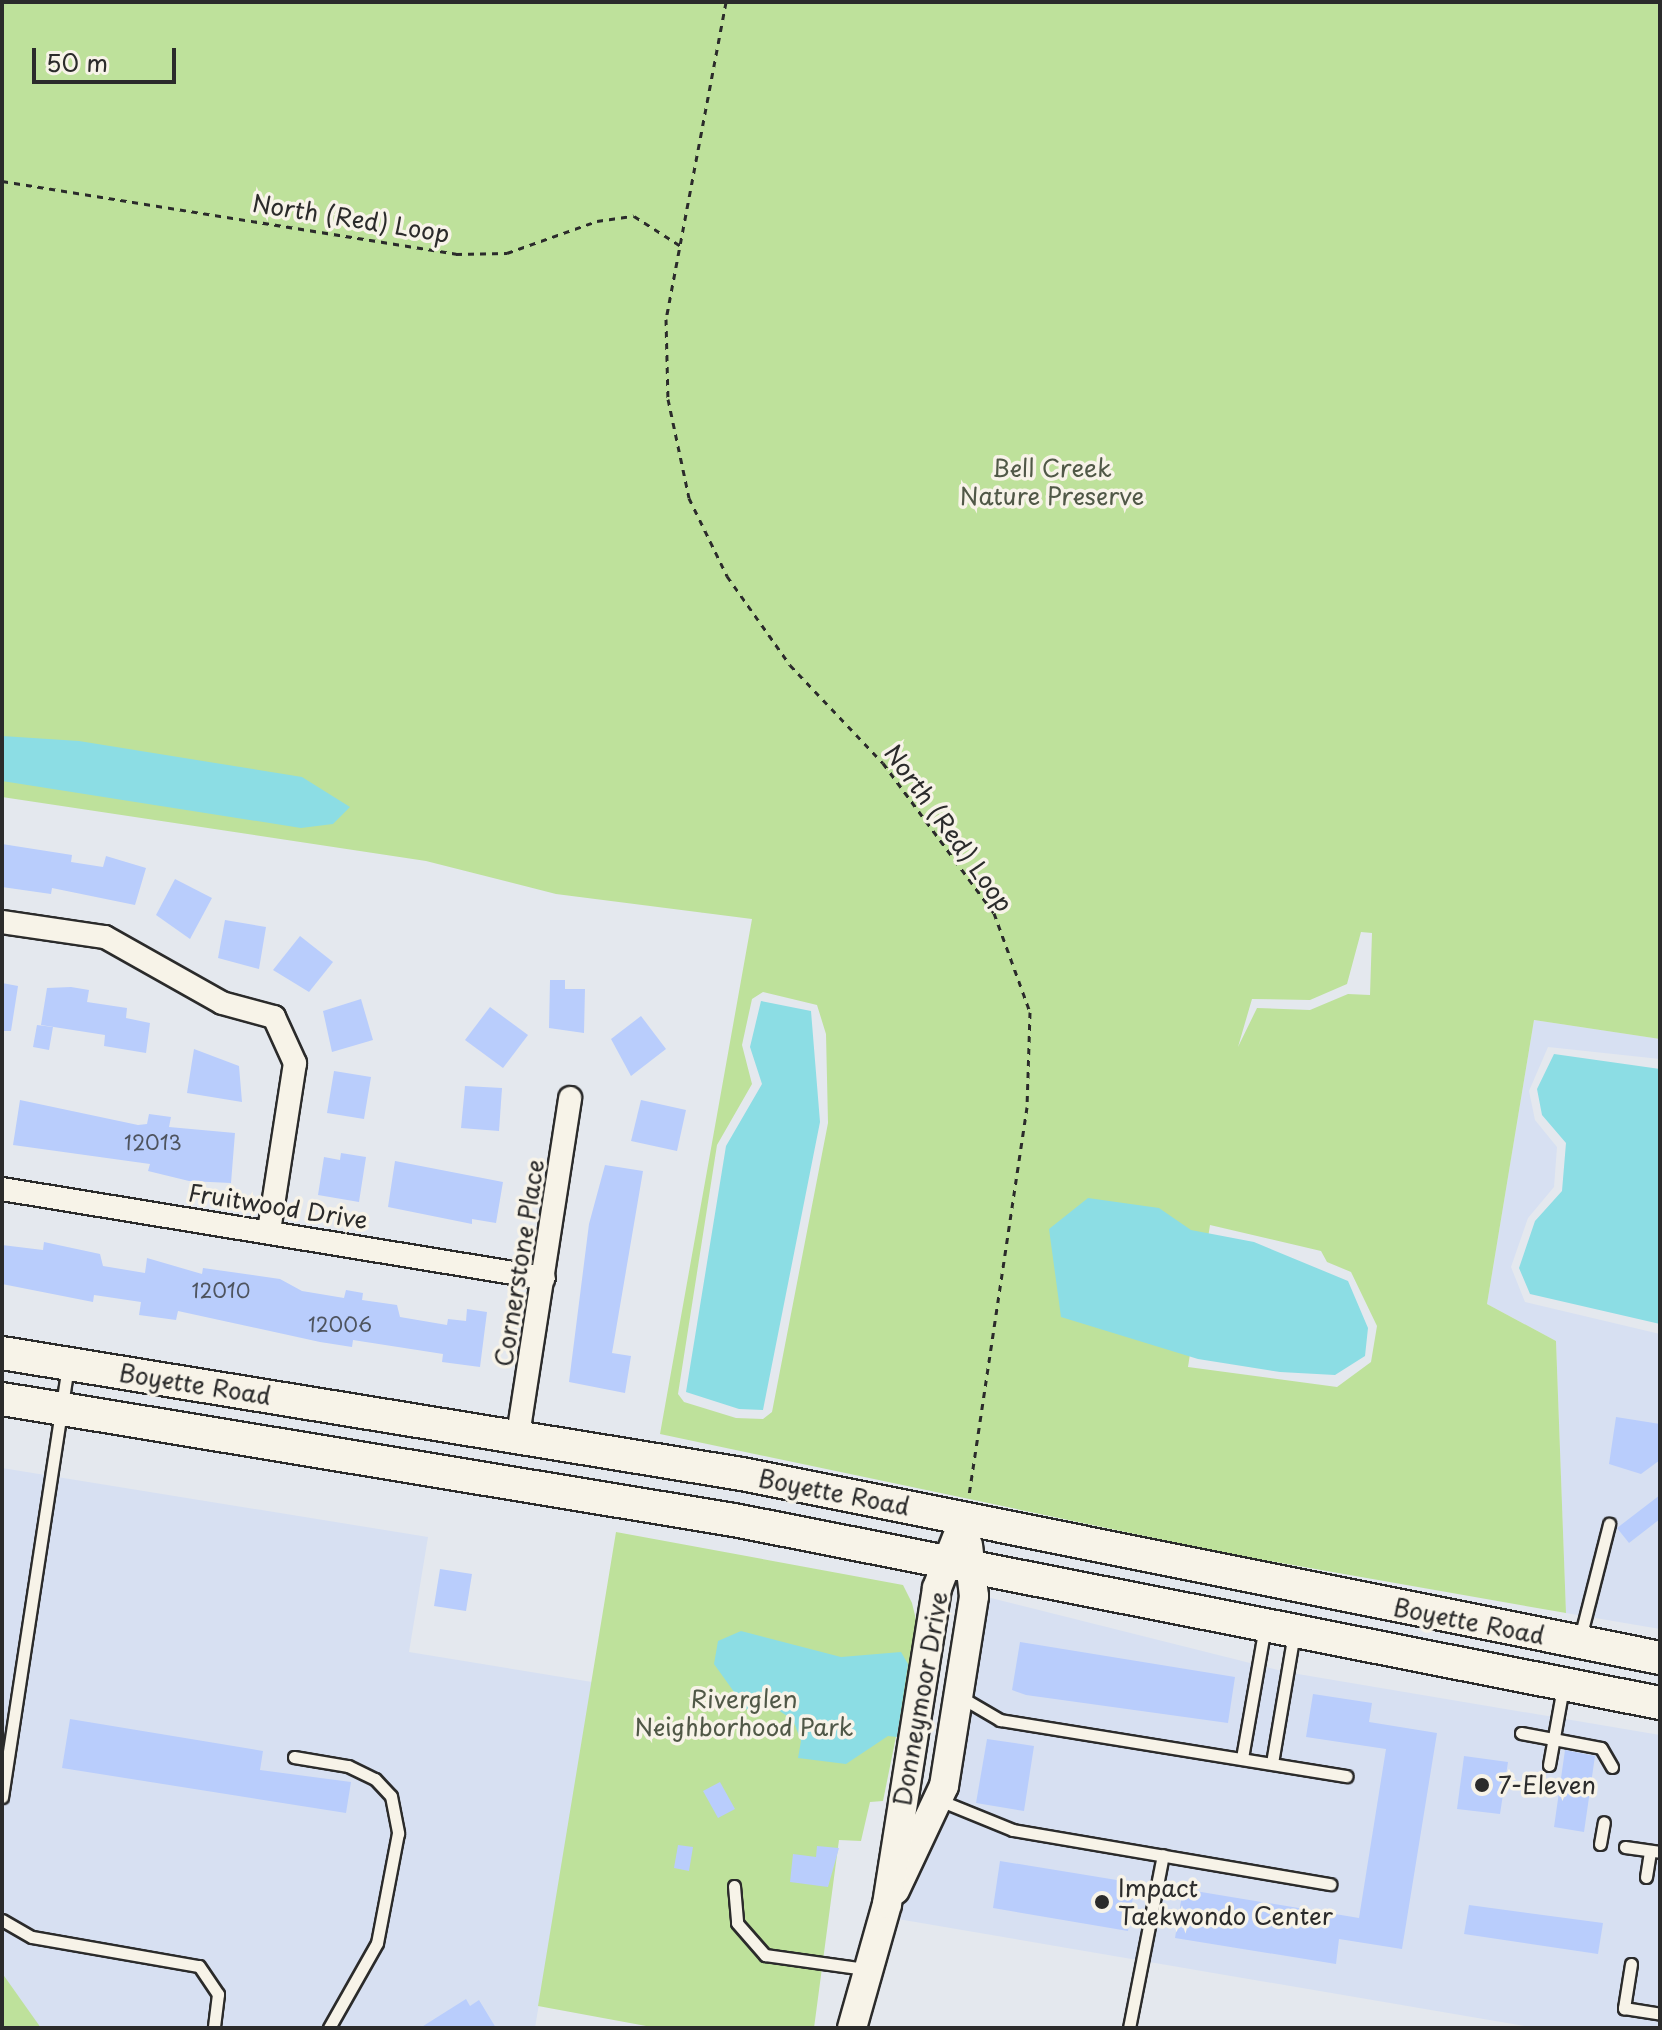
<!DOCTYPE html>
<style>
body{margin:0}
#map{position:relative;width:1662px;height:2030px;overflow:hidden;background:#e4e8ee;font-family:"Playpen Sans",sans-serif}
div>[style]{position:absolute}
.built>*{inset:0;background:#d7e0f2}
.green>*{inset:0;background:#bee19b}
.water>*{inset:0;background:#8cdde4}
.building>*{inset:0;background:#b9cdfc}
.path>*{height:3px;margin-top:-1.5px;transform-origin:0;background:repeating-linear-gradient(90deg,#2b2b2b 0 6px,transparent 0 12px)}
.roads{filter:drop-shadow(2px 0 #2b2b2b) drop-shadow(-2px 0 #2b2b2b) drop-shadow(0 2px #2b2b2b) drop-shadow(0 -2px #2b2b2b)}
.service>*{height:11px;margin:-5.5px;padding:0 5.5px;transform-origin:5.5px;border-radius:5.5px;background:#f7f3e8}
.minor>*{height:22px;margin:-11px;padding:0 11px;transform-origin:11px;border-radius:11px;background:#f7f3e8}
.tertiary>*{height:28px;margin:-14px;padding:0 14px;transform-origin:14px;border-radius:14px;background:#f7f3e8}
.secondary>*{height:32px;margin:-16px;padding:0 16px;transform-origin:16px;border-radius:16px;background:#f7f3e8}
.dots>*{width:22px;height:22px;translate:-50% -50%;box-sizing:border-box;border:4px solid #f7f3e8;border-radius:50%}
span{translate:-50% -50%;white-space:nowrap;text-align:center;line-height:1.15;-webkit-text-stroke:7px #f7f3e8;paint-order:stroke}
.number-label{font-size:20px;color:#4e545f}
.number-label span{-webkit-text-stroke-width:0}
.street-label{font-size:24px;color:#2b2b2b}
.park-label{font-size:24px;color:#505847}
.poi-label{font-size:24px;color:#2b2b2b}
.left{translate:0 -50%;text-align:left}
.frame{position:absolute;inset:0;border:4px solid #2b2b2b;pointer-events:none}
.scale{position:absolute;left:32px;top:48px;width:144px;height:36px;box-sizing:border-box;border:4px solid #2b2b2b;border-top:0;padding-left:10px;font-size:24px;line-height:28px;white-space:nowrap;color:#2b2b2b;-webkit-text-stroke:6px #f7f3e8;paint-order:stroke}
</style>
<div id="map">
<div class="built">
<i style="clip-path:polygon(1534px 1020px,1660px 1039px,1660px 1059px,1548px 1047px,1529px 1091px,1535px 1120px,1557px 1147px,1554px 1187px,1528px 1218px,1511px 1267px,1525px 1302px,1660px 1334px,1660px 1629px,1566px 1613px,1556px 1341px,1487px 1304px)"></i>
<i style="clip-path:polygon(2px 1468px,428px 1537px,409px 1652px,592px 1682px,535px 2028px,2px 2028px)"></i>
<i style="clip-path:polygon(983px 1596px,1286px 1672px,1660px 1735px,1660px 2028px,1536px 2028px,892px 1918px)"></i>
</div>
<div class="green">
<i style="clip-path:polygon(evenodd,2px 2px,1660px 2px,1660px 1039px,1534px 1020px,1487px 1304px,1556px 1341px,1566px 1613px,1230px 1554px,660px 1434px,752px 919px,556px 894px,426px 861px,2px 797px,2px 2px,1361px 932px,1372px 933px,1370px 995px,1348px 994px,1310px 1010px,1257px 1008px,1238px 1047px,1252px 999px,1310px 1000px,1347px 984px,1361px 932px,2px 2px,763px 992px,817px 1005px,826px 1034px,828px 1123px,772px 1412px,763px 1419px,736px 1418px,684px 1402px,678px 1394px,717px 1145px,752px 1084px,742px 1045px,752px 999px,763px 992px,2px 2px,1210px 1225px,1321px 1251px,1327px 1262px,1351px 1272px,1377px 1326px,1371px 1362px,1337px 1387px,1188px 1367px,1210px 1225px)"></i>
<i style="clip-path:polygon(616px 1532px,903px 1585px,912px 1603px,918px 1628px,883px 1801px,870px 1802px,861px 1841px,839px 1840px,814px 2028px,657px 2028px,538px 2006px)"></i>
<i style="clip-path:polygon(2px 1973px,41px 2028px,2px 2028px)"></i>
</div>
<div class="water">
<i style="clip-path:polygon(2px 736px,79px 741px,302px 777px,350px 807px,333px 824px,301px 828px,2px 781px)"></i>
<i style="clip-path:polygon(761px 1001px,811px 1011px,820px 1122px,763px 1410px,739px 1409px,686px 1392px,726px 1146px,762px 1084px,750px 1047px)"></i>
<i style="clip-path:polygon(1554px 1054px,1660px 1069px,1660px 1324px,1530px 1294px,1519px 1268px,1535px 1221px,1562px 1191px,1566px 1143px,1542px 1115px,1537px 1089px)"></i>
<i style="clip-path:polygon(1088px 1198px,1159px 1208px,1191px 1230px,1254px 1242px,1348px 1281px,1368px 1328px,1365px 1356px,1335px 1375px,1280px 1372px,1198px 1359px,1061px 1317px,1049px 1229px)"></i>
<i style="clip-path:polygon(741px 1631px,841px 1657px,901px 1652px,908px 1664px,897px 1737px,888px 1736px,846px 1764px,798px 1758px,801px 1741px,793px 1720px,775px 1708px,747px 1710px,714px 1664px,718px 1641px)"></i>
</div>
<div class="building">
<i style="clip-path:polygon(2px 844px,72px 855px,71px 862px,103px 867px,106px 856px,146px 868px,135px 905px,52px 888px,51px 894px,2px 887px)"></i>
<i style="clip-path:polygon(175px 879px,212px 898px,190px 939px,156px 915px)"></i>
<i style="clip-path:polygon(225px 920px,266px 927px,259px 969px,218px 958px)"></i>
<i style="clip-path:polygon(300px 936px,333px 962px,309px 992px,273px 970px)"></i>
<i style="clip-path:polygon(550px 980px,565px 980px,565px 989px,585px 989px,584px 1033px,549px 1028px)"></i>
<i style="clip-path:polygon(2px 983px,18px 986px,11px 1031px,2px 1031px)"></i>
<i style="clip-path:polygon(71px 987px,89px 990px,87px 1002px,127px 1008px,126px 1018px,150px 1023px,146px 1053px,104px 1046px,105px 1035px,41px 1025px,47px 988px)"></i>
<i style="clip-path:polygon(361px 999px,373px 1040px,332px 1052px,323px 1011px)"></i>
<i style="clip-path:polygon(490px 1007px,528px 1035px,503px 1068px,465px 1040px)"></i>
<i style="clip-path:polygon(641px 1016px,666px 1049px,631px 1076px,611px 1039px)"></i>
<i style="clip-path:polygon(37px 1025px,53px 1027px,49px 1050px,33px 1047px)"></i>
<i style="clip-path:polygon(194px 1049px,239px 1066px,242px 1102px,187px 1093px)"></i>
<i style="clip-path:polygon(334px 1071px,371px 1077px,364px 1119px,327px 1113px)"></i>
<i style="clip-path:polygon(465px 1086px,502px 1088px,499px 1131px,461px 1128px)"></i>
<i style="clip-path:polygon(20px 1100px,138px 1125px,147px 1124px,149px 1114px,171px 1117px,169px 1127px,235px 1133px,231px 1183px,189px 1181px,148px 1171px,150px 1164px,13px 1145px)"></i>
<i style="clip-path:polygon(641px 1100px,686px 1110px,677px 1151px,631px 1141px)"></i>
<i style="clip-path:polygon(341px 1153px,366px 1157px,359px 1202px,318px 1195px,324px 1157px,340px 1160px)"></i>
<i style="clip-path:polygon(395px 1161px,503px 1182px,496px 1223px,472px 1219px,472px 1224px,388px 1207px)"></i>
<i style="clip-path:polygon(605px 1165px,643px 1171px,612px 1353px,631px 1356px,625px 1393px,569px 1382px,589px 1224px)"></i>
<i style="clip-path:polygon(44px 1242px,100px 1254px,103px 1266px,145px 1273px,147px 1258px,202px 1274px,203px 1268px,280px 1279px,302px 1291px,344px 1298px,346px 1290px,363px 1293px,362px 1300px,397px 1305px,400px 1317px,447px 1325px,448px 1319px,466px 1321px,467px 1309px,487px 1312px,480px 1367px,442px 1362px,443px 1354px,353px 1340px,352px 1347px,320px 1342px,178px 1311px,176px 1320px,139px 1315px,141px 1302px,94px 1295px,93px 1302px,2px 1284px,2px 1245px,43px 1250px)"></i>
<i style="clip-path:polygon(1616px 1417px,1660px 1424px,1660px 1460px,1641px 1474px,1609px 1464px)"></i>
<i style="clip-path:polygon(1660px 1495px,1660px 1519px,1629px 1543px,1617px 1528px)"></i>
<i style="clip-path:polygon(440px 1569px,472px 1574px,466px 1611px,434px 1606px)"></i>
<i style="clip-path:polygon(1020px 1642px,1235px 1677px,1228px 1723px,1026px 1695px,1012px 1690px)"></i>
<i style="clip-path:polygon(1313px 1694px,1372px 1703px,1369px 1722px,1437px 1733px,1402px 1949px,1339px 1939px,1336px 1964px,1175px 1938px,1183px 1889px,1359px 1918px,1386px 1749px,1306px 1737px)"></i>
<i style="clip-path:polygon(70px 1719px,263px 1751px,260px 1770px,351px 1782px,346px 1813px,62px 1768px)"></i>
<i style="clip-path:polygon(987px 1739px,1034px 1746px,1024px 1811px,976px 1803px)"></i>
<i style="clip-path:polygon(1565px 1750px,1595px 1756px,1584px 1832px,1554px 1827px)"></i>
<i style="clip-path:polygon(1464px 1756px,1508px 1762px,1500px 1814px,1457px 1809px)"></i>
<i style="clip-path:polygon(720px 1782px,735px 1809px,718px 1818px,703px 1791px)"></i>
<i style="clip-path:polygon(678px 1845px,693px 1847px,689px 1871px,674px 1868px)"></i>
<i style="clip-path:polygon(817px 1846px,839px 1848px,828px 1887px,790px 1882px,793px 1854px,816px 1857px)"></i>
<i style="clip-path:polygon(1000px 1861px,1135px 1883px,1128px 1931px,993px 1908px)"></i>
<i style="clip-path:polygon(1469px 1905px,1603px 1923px,1598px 1954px,1464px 1934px)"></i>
<i style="clip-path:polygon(466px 1999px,470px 2006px,479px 2000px,496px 2028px,420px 2028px)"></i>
</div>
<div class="path">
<i style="left:726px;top:2px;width:323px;rotate:100.7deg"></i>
<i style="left:666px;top:319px;width:80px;rotate:88.6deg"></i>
<i style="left:668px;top:399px;width:101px;rotate:78deg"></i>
<i style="left:689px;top:498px;width:87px;rotate:64deg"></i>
<i style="left:727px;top:576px;width:109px;rotate:54.7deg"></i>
<i style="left:790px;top:665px;width:135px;rotate:46.5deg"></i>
<i style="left:883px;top:763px;width:187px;rotate:53.5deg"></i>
<i style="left:994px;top:913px;width:105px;rotate:70deg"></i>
<i style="left:1030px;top:1012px;width:95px;rotate:91.8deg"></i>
<i style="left:1027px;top:1107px;width:391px;rotate:98.5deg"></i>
<i style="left:2px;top:181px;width:460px;rotate:9.1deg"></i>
<i style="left:456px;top:254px;width:51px;rotate:-1.1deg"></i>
<i style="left:507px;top:253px;width:96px;rotate:-19.6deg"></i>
<i style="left:597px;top:221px;width:37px;rotate:-8deg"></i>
<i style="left:634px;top:216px;width:56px;rotate:32.6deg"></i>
</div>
<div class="roads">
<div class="service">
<i style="left:1580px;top:1638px;width:118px;rotate:-75.7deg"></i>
<i style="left:959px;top:1696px;width:48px;rotate:30.3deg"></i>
<i style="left:1000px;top:1720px;width:351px;rotate:9.2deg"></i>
<i style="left:1521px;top:1733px;width:81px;rotate:10.6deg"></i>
<i style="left:1601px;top:1748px;width:22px;rotate:60deg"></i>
<i style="left:294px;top:1757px;width:55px;rotate:9.5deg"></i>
<i style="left:348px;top:1766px;width:30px;rotate:26deg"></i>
<i style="left:375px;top:1779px;width:23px;rotate:47deg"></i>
<i style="left:391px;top:1796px;width:38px;rotate:79deg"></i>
<i style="left:398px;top:1833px;width:112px;rotate:100.8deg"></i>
<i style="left:377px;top:1943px;width:98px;rotate:119.5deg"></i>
<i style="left:1242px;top:1758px;width:134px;rotate:-80.1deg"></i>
<i style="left:1272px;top:1763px;width:132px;rotate:-80.4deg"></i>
<i style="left:1549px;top:1765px;width:79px;rotate:-79.8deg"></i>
<i style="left:2px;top:1797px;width:434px;rotate:-81.3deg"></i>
<i style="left:939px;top:1800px;width:80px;rotate:22.1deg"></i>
<i style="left:1013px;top:1830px;width:322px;rotate:9.7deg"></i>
<i style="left:1600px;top:1844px;width:22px;rotate:-80deg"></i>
<i style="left:1625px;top:1847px;width:35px;rotate:8deg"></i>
<i style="left:1646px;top:1877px;width:26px;rotate:-81deg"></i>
<i style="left:734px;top:1886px;width:37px;rotate:85deg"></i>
<i style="left:737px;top:1923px;width:43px;rotate:48.8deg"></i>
<i style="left:765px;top:1955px;width:101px;rotate:8deg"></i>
<i style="left:2px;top:1920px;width:34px;rotate:30deg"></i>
<i style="left:32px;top:1937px;width:169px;rotate:9.9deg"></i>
<i style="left:199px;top:1966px;width:34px;rotate:56deg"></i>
<i style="left:218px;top:1994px;width:34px;rotate:97deg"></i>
<i style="left:1631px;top:1964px;width:45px;rotate:99deg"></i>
<i style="left:1624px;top:2008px;width:36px;rotate:9deg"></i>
<i style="left:1129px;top:2028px;width:176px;rotate:-78.9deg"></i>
</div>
<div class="minor">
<i style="left:2px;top:922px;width:104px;rotate:8.3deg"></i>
<i style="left:105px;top:937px;width:134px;rotate:29.4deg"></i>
<i style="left:222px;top:1003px;width:54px;rotate:15.1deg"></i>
<i style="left:274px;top:1017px;width:51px;rotate:65.5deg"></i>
<i style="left:295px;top:1063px;width:169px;rotate:98.8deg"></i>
<i style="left:2px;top:1189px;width:549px;rotate:9.33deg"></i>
<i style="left:518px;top:1435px;width:341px;rotate:-81.2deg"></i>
</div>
<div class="tertiary">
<i style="left:895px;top:1890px;width:115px;rotate:-64.8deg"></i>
<i style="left:944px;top:1786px;width:192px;rotate:-81deg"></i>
<i style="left:974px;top:1596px;width:51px;rotate:-96.7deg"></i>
<i style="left:852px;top:2028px;width:129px;rotate:-74.2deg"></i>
<i style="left:887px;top:1904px;width:320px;rotate:-81deg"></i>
<i style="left:937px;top:1588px;width:76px;rotate:-68.5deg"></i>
</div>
<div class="secondary">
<i style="left:2px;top:1353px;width:750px;rotate:9.29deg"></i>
<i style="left:742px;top:1474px;width:936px;rotate:11.33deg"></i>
<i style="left:2px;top:1399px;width:742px;rotate:9.39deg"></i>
<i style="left:734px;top:1520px;width:944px;rotate:11.18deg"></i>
</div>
</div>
<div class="dots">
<i style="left:1482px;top:1785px;background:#2b2b2b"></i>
<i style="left:1102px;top:1902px;background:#2b2b2b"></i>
</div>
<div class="number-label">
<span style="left:153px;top:1142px">12013</span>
<span style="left:221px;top:1290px">12010</span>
<span style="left:340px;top:1324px">12006</span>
</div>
<div class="street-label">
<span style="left:351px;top:218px;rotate:9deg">North (Red) Loop</span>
<span style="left:949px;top:828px;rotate:54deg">North (Red) Loop</span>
<span style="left:278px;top:1206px;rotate:9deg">Fruitwood Drive</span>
<span style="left:519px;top:1263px;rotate:-81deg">Cornerstone Place</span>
<span style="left:195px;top:1384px;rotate:9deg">Boyette Road</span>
<span style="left:834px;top:1492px;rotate:11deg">Boyette Road</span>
<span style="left:1469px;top:1621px;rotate:11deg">Boyette Road</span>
<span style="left:920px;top:1699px;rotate:-80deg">Donneymoor Drive</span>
</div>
<div class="park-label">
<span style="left:1052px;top:482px">Bell Creek<br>Nature Preserve</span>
<span style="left:744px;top:1713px">Riverglen<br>Neighborhood Park</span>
</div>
<div class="poi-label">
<span class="left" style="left:1498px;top:1785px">7-Eleven</span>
<span class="left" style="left:1118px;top:1902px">Impact<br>Taekwondo Center</span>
</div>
<div class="frame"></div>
<div class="scale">50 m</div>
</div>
